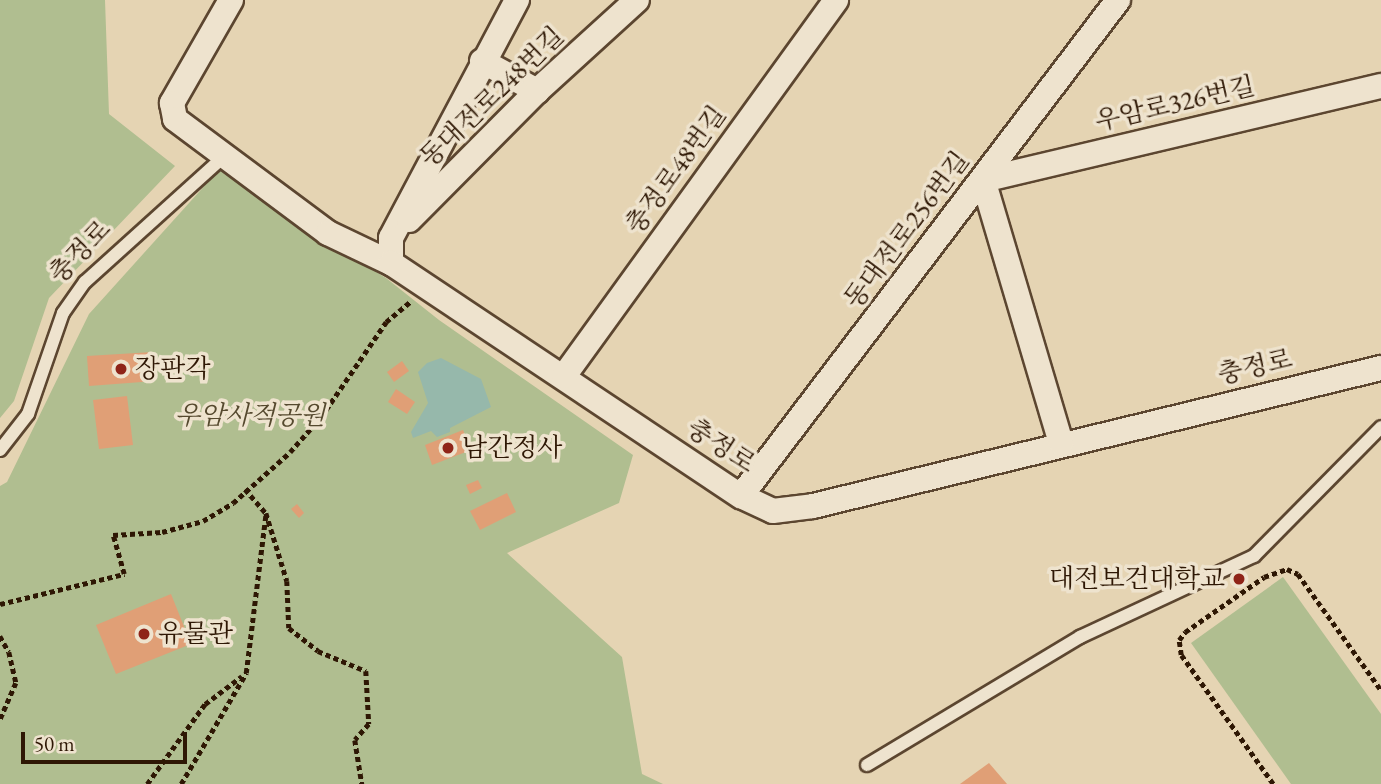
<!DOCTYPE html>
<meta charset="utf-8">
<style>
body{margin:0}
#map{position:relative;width:1381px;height:784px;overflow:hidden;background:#e5d4b3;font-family:"EB Garamond","Noto Serif KR",serif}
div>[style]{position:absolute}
.green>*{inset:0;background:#b0be90}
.water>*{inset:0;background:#96b8ab}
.building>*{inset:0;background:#e09f76}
.path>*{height:4.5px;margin-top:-2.25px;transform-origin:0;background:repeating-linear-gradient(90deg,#2e1704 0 5px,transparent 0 8.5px)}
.roads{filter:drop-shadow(2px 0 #5c4630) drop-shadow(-2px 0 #5c4630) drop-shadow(0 2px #5c4630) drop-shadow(0 -2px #5c4630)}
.lane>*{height:12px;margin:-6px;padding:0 6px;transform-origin:6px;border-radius:6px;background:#eee3ce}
.street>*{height:24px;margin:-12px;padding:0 12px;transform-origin:12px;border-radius:12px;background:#eee3ce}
.dots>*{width:19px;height:19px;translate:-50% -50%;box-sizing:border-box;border:4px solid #eee3ce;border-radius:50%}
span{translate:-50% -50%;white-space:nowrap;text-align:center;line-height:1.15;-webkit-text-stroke:7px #eee3ce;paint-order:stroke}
.street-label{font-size:26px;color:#2e1704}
.poi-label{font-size:26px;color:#2e1704}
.left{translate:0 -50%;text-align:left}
.right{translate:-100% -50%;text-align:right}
.park-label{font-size:26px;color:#55492e;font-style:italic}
.scale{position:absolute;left:21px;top:732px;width:166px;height:32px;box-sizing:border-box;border:4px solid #2e1704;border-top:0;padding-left:9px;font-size:21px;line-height:24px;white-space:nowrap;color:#2e1704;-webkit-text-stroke:5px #eee3ce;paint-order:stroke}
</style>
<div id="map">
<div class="green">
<i style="clip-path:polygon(0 0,105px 0,109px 114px,175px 166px,49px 298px,14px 401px,0 418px)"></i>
<i style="clip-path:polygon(226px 162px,327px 241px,386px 278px,439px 320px,633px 455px,619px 503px,507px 553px,622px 657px,642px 774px,663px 784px,0 784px,0 486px,7px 482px,89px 314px)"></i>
<i style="clip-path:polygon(1283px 577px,1381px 714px,1381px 784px,1291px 784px,1191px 643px)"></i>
</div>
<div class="water">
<i style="clip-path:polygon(441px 358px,481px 379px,491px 407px,450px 428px,450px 432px,437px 437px,431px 431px,413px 438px,411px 432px,428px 403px,418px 372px,427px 363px)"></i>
</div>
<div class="building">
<i style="clip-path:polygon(153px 352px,155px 381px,89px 386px,87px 356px)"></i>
<i style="clip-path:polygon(402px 361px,409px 371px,394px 382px,387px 372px)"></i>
<i style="clip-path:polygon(396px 389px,415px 402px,407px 414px,388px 402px)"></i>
<i style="clip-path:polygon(127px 396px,133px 445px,99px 449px,93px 400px)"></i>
<i style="clip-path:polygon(463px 430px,471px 450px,432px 465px,425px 445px)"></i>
<i style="clip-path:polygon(478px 480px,482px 488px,470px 494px,466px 485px)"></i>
<i style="clip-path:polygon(507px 493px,516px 512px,480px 530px,470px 511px)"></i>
<i style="clip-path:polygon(297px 504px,304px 513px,299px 518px,291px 509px)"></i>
<i style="clip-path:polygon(171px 594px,191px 644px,116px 674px,96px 625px)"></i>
<i style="clip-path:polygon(989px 763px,1007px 784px,960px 784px)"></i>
</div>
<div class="path">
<i style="left:245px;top:489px;width:32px;rotate:49deg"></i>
<i style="left:0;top:604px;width:128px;rotate:-13.6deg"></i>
<i style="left:124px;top:574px;width:41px;rotate:-105.8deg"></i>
<i style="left:113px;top:535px;width:49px;rotate:-3.5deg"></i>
<i style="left:162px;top:532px;width:42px;rotate:-15deg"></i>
<i style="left:203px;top:521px;width:35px;rotate:-31deg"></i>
<i style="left:233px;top:503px;width:76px;rotate:-41.8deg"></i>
<i style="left:290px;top:452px;width:47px;rotate:-48.5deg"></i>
<i style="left:321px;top:417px;width:115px;rotate:-55.6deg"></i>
<i style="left:386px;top:322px;width:33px;rotate:-40deg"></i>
<i style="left:0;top:636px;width:18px;rotate:61deg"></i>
<i style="left:9px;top:652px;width:32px;rotate:77deg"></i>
<i style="left:16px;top:683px;width:40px;rotate:113.4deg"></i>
<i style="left:147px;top:784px;width:99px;rotate:-54.1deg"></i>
<i style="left:205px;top:704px;width:46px;rotate:-37.1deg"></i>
<i style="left:181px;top:784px;width:129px;rotate:-59.6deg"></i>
<i style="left:246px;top:673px;width:161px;rotate:-82.9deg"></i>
<i style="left:266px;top:513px;width:71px;rotate:72.8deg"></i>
<i style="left:287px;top:581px;width:47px;rotate:87.6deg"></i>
<i style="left:289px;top:628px;width:37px;rotate:38deg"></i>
<i style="left:318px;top:651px;width:52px;rotate:22.6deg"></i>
<i style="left:366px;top:671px;width:53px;rotate:86.8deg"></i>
<i style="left:369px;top:724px;width:21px;rotate:131deg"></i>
<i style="left:355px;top:740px;width:45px;rotate:81deg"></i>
<i style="left:1273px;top:784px;width:158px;rotate:-125.5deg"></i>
<i style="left:1181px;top:655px;width:15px;rotate:-98deg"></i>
<i style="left:1179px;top:640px;width:10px;rotate:-53deg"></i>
<i style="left:1185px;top:632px;width:96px;rotate:-34.8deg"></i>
<i style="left:1264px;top:577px;width:24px;rotate:-19deg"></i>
<i style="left:1287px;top:569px;width:12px;rotate:24deg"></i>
<i style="left:1298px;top:574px;width:143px;rotate:54.4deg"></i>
</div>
<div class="roads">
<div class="lane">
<i style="left:0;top:450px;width:46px;rotate:-52.1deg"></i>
<i style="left:28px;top:414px;width:107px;rotate:-70.9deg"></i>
<i style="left:63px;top:313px;width:38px;rotate:-55deg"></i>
<i style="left:85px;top:282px;width:185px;rotate:-42.1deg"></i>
<i style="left:867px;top:765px;width:249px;rotate:-31deg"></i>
<i style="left:1080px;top:637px;width:192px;rotate:-25deg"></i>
<i style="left:1254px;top:556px;width:181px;rotate:-45.4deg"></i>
</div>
<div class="street">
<i style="left:231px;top:0;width:119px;rotate:119.8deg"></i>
<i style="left:172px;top:103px;width:16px;rotate:79deg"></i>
<i style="left:175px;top:119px;width:191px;rotate:36.7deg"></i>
<i style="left:328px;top:233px;width:70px;rotate:25.5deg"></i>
<i style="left:517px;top:0;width:269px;rotate:117.9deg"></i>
<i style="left:391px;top:238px;width:25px;rotate:90deg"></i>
<i style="left:391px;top:263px;width:420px;rotate:33.7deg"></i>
<i style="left:741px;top:496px;width:35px;rotate:25deg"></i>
<i style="left:773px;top:511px;width:40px;rotate:-7.1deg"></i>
<i style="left:813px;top:506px;width:585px;rotate:-13.66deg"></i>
<i style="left:482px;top:61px;width:63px;rotate:28.6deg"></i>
<i style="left:409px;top:220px;width:182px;rotate:-45.2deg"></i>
<i style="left:537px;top:91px;width:135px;rotate:-42.3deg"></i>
<i style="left:564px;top:376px;width:464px;rotate:-54.1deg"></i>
<i style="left:1061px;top:443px;width:274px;rotate:-106.5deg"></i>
<i style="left:983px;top:180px;width:409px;rotate:-13.3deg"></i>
<i style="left:741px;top:496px;width:623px;rotate:-52.76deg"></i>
</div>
</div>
<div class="dots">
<i style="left:121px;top:369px;background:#8f2418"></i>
<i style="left:448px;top:448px;background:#8f2418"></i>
<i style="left:1239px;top:579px;background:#8f2418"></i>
<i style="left:144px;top:634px;background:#8f2418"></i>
</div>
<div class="street-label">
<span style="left:492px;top:97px;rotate:-44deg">동대전로248번길</span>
<span style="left:1175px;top:104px;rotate:-13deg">우암로326번길</span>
<span style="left:676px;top:170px;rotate:-54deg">충정로48번길</span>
<span style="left:907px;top:230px;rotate:-53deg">동대전로256번길</span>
<span style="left:80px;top:252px;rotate:-46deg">충정로</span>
<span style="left:1255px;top:367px;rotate:-13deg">충정로</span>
<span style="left:721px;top:446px;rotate:33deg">충정로</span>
</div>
<div class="poi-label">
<span class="left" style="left:135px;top:369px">장판각</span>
<span class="left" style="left:462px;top:448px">남간정사</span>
<span class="right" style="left:1225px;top:579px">대전보건대학교</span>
<span class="left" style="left:158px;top:634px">유물관</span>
</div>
<div class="park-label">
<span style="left:250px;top:416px">우암사적공원</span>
</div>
<div class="scale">50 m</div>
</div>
